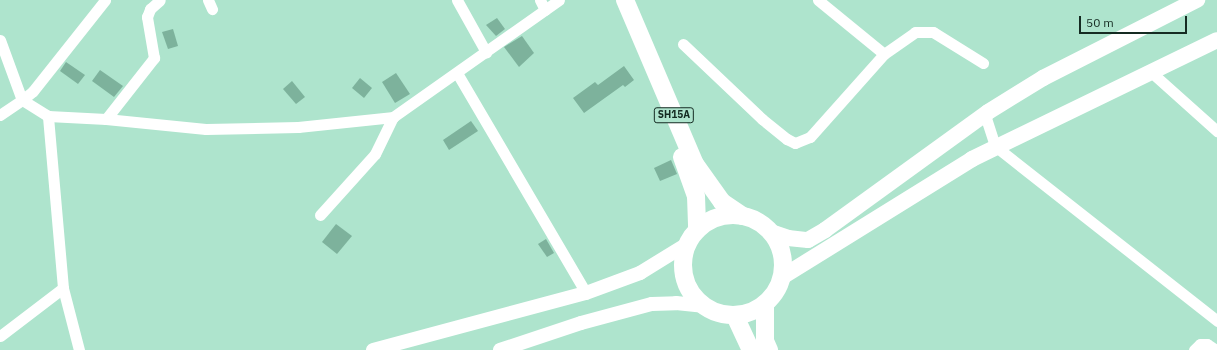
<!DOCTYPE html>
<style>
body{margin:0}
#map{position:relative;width:1217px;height:350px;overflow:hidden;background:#aee4cd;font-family:"IBM Plex Sans",sans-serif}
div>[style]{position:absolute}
.building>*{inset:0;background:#7db29c}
.minor>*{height:11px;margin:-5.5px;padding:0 5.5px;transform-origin:5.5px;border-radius:5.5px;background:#fff}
.tertiary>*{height:14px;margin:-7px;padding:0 7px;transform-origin:7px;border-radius:7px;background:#fff}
.secondary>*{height:16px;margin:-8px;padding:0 8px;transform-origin:8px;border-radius:8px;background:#fff}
.primary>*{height:18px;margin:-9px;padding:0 9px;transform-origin:9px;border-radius:9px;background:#fff}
.primary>.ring{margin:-9px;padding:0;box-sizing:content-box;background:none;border:18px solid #fff;border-radius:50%}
span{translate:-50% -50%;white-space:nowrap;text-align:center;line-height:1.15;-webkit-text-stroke:3px #aee4cd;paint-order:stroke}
.shield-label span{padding:1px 3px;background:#aee4cd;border:1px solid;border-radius:3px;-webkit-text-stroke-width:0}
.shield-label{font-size:10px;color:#152b22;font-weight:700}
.scale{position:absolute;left:1079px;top:16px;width:108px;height:18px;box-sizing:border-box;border:2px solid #152b22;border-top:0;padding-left:5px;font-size:12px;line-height:14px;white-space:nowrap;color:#152b22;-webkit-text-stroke:3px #aee4cd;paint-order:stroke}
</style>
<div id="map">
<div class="building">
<i style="clip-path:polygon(497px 18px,505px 29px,496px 36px,486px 25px)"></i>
<i style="clip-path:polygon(173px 29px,178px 46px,168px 49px,162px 32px)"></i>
<i style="clip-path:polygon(522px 36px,534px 53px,519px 67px,504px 47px)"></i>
<i style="clip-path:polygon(66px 62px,85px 75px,78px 84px,60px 71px)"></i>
<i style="clip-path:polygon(624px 66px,634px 80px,625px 87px,623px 85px,584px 113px,573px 98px,595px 82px,598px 85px)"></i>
<i style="clip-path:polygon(100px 70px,123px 86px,114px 97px,92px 81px)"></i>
<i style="clip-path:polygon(396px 73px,410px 94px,395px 103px,382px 82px)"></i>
<i style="clip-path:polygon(360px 78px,372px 88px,364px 98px,352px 88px)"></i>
<i style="clip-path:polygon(292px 81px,305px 97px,296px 104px,283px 89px)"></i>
<i style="clip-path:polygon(471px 121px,478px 131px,449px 150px,443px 140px)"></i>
<i style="clip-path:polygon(671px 160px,677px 174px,660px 181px,654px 168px)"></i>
<i style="clip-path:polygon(336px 224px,352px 236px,337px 254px,322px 242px)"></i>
<i style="clip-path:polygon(546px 239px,554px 253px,547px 257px,538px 244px)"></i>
</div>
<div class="minor">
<i style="left:208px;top:0;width:10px;rotate:66deg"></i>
<i style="left:457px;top:0;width:60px;rotate:60.9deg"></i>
<i style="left:540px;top:0;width:11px;rotate:63deg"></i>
<i style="left:818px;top:0;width:85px;rotate:39.3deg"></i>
<i style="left:884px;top:54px;width:38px;rotate:-35deg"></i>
<i style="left:915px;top:32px;width:18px"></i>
<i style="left:933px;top:32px;width:59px;rotate:31.8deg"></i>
<i style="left:0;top:40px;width:64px;rotate:69.9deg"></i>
<i style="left:22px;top:100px;width:27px;rotate:146deg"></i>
<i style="left:683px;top:44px;width:109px;rotate:43.5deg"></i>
<i style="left:762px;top:119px;width:32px;rotate:39deg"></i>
<i style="left:787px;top:139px;width:9px;rotate:27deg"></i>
<i style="left:795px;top:143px;width:16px;rotate:-22deg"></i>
<i style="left:810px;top:137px;width:111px;rotate:-48.3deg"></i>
<i style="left:1151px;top:72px;width:89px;rotate:41.8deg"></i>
<i style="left:457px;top:73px;width:255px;rotate:59.6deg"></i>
<i style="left:985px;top:115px;width:33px;rotate:72deg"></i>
<i style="left:995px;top:146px;width:283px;rotate:38.2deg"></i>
<i style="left:48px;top:116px;width:31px;rotate:-148deg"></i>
<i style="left:22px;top:100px;width:14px;rotate:-39deg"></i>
<i style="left:33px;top:91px;width:116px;rotate:-51.6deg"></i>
<i style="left:106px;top:119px;width:100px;rotate:5.7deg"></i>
<i style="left:206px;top:129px;width:92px;rotate:-1.2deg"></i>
<i style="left:298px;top:127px;width:96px;rotate:-6deg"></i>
<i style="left:393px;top:117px;width:203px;rotate:-35.2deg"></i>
<i style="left:320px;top:215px;width:82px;rotate:-48deg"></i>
<i style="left:375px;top:154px;width:41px;rotate:-64.1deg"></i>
<i style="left:0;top:336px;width:79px;rotate:-37.3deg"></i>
<i style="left:79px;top:350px;width:64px;rotate:-104.5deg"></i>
<i style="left:63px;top:288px;width:173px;rotate:-95deg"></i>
<i style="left:48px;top:116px;width:58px;rotate:3deg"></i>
<i style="left:106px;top:119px;width:78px;rotate:-51.8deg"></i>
<i style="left:154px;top:58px;width:42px;rotate:-99.7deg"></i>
<i style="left:147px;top:17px;width:9px;rotate:-69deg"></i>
<i style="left:150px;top:9px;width:13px;rotate:-42deg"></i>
<i style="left:1194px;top:350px;width:8px;rotate:-45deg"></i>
<i style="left:1200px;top:344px;width:7px"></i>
<i style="left:1207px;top:344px;width:11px;rotate:34deg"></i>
</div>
<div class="tertiary">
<i style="left:373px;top:350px;width:220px;rotate:-15deg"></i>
<i style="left:586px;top:293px;width:58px;rotate:-20.3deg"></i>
<i style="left:640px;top:273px;width:55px;rotate:-31.7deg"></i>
<i style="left:500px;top:350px;width:85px;rotate:-18.4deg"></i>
<i style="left:581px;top:323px;width:73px;rotate:-15deg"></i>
<i style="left:652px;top:304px;width:24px;rotate:-2deg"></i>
<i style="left:676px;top:303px;width:27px;rotate:6deg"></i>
</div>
<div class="secondary">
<i style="left:771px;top:232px;width:18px;rotate:19deg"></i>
<i style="left:788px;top:238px;width:20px;rotate:6deg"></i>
<i style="left:808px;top:240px;width:20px;rotate:-30deg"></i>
<i style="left:825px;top:230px;width:201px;rotate:-35.9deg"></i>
<i style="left:988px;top:112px;width:65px;rotate:-31.7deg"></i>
<i style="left:1043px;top:78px;width:173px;rotate:-26.9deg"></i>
<i style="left:782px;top:277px;width:224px;rotate:-31.8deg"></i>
<i style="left:972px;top:159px;width:272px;rotate:-25.9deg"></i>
</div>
<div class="primary">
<i style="left:625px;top:0;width:178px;rotate:66.9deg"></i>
<i style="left:695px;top:164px;width:47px;rotate:54.6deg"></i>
<i style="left:722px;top:202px;width:25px;rotate:34deg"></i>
<i style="left:682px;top:157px;width:41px;rotate:70.3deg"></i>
<i style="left:696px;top:196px;width:34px;rotate:88deg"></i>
<i class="ring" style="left:683px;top:215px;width:82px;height:82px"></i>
<i style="left:765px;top:305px;width:36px;rotate:90deg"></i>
<i style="left:765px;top:341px;width:10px;rotate:66deg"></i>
<i style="left:735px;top:316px;width:38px;rotate:65deg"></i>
</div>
<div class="shield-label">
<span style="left:674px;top:115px">SH15A</span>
</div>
<div class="scale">50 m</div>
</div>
